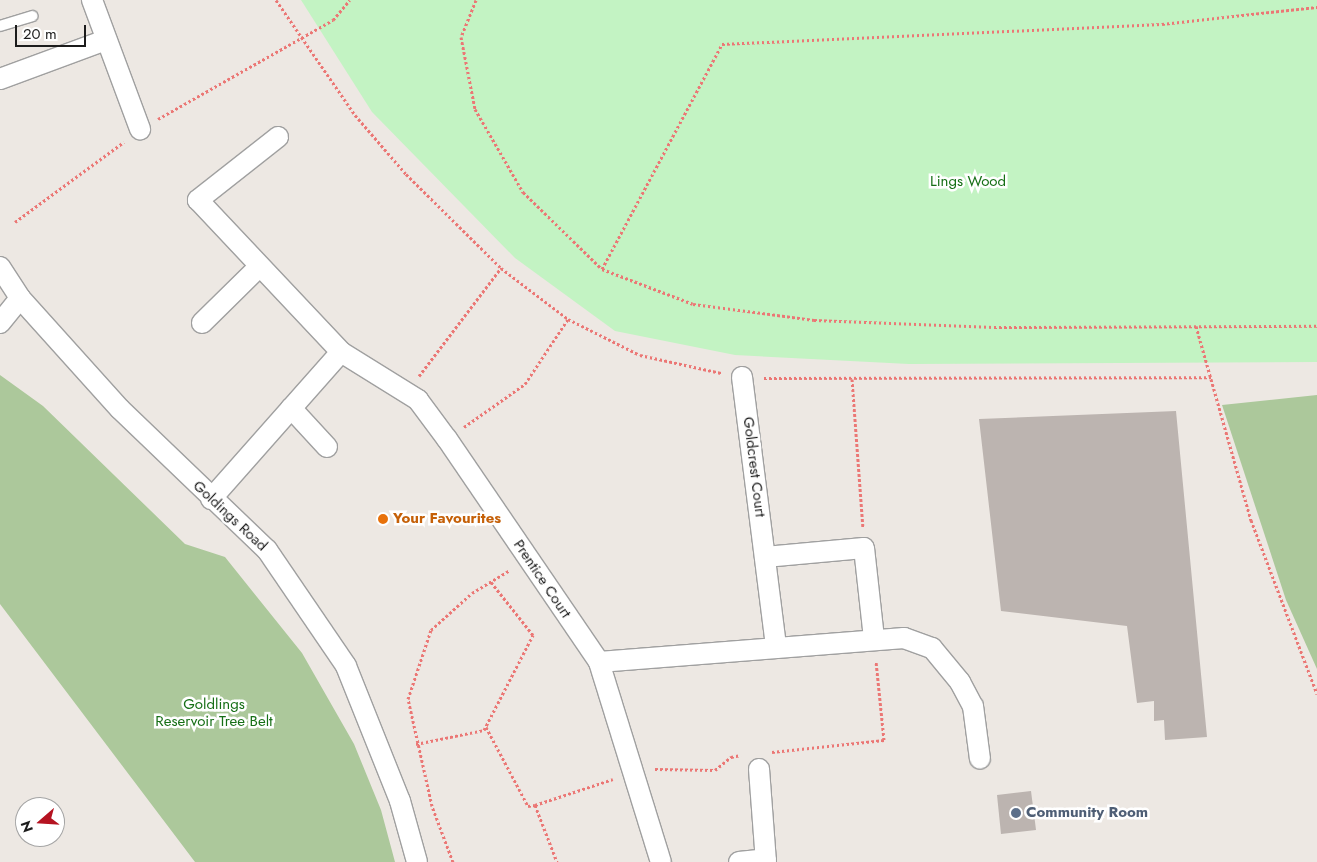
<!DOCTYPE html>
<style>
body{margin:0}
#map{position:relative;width:1317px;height:862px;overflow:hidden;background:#ede8e3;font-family:Jost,sans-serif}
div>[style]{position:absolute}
.forest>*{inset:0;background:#acc89b}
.park>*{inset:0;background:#c3f3c3}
.building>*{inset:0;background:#bcb4b0}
.path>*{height:3px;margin-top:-1.5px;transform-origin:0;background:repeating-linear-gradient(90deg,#eb7775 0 2.5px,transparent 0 5px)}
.roads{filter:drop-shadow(1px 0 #a0a0a0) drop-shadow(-1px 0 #a0a0a0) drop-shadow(0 1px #a0a0a0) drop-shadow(0 -1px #a0a0a0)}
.service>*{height:10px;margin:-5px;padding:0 5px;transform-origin:5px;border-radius:5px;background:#fff}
.minor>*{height:20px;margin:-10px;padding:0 10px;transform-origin:10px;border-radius:10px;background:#fff}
.dots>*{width:14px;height:14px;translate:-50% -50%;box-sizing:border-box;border:2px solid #fff;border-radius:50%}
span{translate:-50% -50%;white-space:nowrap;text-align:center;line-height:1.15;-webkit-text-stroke:5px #fff;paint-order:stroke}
.park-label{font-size:15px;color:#166f16}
.street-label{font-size:15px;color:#1c1c1c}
.food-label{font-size:15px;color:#c56008;font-weight:700}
.left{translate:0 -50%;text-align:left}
.service-label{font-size:15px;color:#4e5e75;font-weight:700}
.north{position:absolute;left:15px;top:797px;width:50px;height:50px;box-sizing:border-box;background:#fff;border:1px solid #a4a4a4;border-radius:50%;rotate:251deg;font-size:14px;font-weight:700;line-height:20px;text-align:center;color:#1c1c1c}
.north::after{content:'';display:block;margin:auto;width:18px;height:22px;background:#b51321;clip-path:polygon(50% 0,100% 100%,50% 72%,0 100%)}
.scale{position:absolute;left:15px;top:25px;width:71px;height:22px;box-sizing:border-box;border:2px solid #1c1c1c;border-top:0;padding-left:6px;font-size:15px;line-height:18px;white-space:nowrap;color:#1c1c1c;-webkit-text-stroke:4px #fff;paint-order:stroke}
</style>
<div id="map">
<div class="forest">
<i style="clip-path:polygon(0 375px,43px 406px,185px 544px,225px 557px,302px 653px,354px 744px,381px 810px,395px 862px,195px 862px,0 604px)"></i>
<i style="clip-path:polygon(1317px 395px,1317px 669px,1286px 600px,1222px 405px)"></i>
</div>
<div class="park">
<i style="clip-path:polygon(301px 0,1317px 0,1317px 362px,909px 364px,735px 355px,615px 331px,515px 258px,372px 112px)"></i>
</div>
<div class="building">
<i style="clip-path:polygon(1176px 411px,1207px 737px,1165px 740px,1164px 720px,1154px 721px,1154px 701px,1137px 703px,1127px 626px,1001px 611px,979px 419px)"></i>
<i style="clip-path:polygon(1031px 791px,1036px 830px,1001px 834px,997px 795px)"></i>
</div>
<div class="path">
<i style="left:276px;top:0;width:140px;rotate:55.5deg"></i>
<i style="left:355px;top:115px;width:78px;rotate:49.2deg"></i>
<i style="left:406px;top:174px;width:134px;rotate:44.7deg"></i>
<i style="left:501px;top:268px;width:84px;rotate:37.3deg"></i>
<i style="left:568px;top:319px;width:80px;rotate:26.6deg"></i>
<i style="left:640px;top:355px;width:83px;rotate:12.5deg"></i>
<i style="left:476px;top:0;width:40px;rotate:112deg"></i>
<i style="left:461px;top:37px;width:73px;rotate:79deg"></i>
<i style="left:475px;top:109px;width:96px;rotate:60deg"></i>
<i style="left:523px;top:192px;width:110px;rotate:44.3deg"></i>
<i style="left:602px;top:269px;width:97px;rotate:21deg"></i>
<i style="left:693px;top:304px;width:122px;rotate:7.5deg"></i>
<i style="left:814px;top:320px;width:180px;rotate:2.2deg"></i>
<i style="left:994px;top:327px;width:323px;rotate:-0.2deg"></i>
<i style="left:158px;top:119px;width:201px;rotate:-29.5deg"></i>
<i style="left:333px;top:20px;width:26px;rotate:-50deg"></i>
<i style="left:15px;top:222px;width:135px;rotate:-36.3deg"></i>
<i style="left:602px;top:269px;width:255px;rotate:-61.9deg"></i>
<i style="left:722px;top:44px;width:440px;rotate:-2.6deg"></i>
<i style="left:1162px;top:24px;width:156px;rotate:-6.3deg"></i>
<i style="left:1196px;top:326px;width:202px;rotate:74.2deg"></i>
<i style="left:1251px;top:520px;width:186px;rotate:69.2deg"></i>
<i style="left:419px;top:376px;width:136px;rotate:-52.8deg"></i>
<i style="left:764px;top:378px;width:447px;rotate:-0.1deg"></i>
<i style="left:852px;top:379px;width:149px;rotate:85.8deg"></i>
<i style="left:464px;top:427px;width:75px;rotate:-35.2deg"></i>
<i style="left:525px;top:384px;width:78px;rotate:-56.5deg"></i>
<i style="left:486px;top:727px;width:89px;rotate:62deg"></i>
<i style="left:528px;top:806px;width:7px;rotate:-8deg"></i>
<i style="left:535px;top:805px;width:61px;rotate:68.9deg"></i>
<i style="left:416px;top:744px;width:69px;rotate:-11.6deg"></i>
<i style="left:484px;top:730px;width:107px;rotate:-62.7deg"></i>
<i style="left:533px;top:635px;width:68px;rotate:-128.4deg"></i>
<i style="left:772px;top:752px;width:113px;rotate:-6.1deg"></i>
<i style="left:884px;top:740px;width:79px;rotate:-95.8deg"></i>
<i style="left:655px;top:769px;width:60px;rotate:1deg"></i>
<i style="left:715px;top:770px;width:21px;rotate:-39deg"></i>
<i style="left:731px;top:757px;width:10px;rotate:-11deg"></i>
<i style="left:535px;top:805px;width:82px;rotate:-18.4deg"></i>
<i style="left:453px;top:862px;width:60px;rotate:-110.6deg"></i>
<i style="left:432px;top:806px;width:110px;rotate:-102.6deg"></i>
<i style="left:408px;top:699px;width:73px;rotate:-71.6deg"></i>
<i style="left:431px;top:630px;width:55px;rotate:-42.1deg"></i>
<i style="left:472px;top:593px;width:44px;rotate:-31.2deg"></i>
</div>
<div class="roads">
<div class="service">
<i style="left:0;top:26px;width:34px;rotate:-17deg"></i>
</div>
<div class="minor">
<i style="left:92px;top:0;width:138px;rotate:69.6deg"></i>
<i style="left:0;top:79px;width:113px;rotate:-20.2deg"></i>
<i style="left:278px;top:137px;width:102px;rotate:141.8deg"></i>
<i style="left:198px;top:200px;width:209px;rotate:46.7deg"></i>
<i style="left:341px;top:352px;width:91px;rotate:31.9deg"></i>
<i style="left:418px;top:400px;width:49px;rotate:53.4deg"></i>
<i style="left:447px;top:439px;width:270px;rotate:55.7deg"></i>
<i style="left:599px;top:662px;width:209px;rotate:72.8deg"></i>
<i style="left:0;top:267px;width:37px;rotate:57deg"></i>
<i style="left:20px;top:298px;width:149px;rotate:48deg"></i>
<i style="left:120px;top:409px;width:204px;rotate:43.8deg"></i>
<i style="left:267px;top:550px;width:140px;rotate:55.7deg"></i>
<i style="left:346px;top:666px;width:145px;rotate:68.2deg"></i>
<i style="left:400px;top:801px;width:63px;rotate:74.4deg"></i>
<i style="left:0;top:323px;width:32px;rotate:-51deg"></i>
<i style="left:202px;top:323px;width:81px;rotate:-44.5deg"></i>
<i style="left:742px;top:377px;width:273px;rotate:82.8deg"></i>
<i style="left:291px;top:408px;width:53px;rotate:47.3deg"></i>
<i style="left:211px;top:499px;width:196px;rotate:-48.5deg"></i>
<i style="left:765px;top:557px;width:99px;rotate:-5.2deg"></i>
<i style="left:864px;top:548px;width:91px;rotate:83.7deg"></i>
<i style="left:599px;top:662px;width:306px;rotate:-4.5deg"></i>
<i style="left:904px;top:638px;width:30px;rotate:20deg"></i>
<i style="left:932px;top:648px;width:44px;rotate:50.5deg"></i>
<i style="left:960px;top:682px;width:27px;rotate:62deg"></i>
<i style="left:973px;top:706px;width:53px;rotate:82.5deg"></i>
<i style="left:759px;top:769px;width:93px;rotate:85.7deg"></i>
<i style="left:739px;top:862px;width:27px;rotate:-6deg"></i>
</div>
</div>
<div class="dots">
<i style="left:383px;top:519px;background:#e8710a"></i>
<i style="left:1016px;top:813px;background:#5c6f8a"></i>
</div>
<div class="park-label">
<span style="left:968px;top:182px">Lings Wood</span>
<span style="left:214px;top:713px">Goldlings<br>Reservoir Tree Belt</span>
</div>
<div class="street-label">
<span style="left:754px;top:467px;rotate:83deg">Goldcrest Court</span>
<span style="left:230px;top:516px;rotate:43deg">Goldings Road</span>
<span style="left:542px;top:579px;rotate:56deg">Prentice Court</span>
</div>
<div class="food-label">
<span class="left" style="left:393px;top:519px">Your Favourites</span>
</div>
<div class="service-label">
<span class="left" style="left:1026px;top:813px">Community Room</span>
</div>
<div class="north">N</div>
<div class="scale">20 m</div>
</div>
